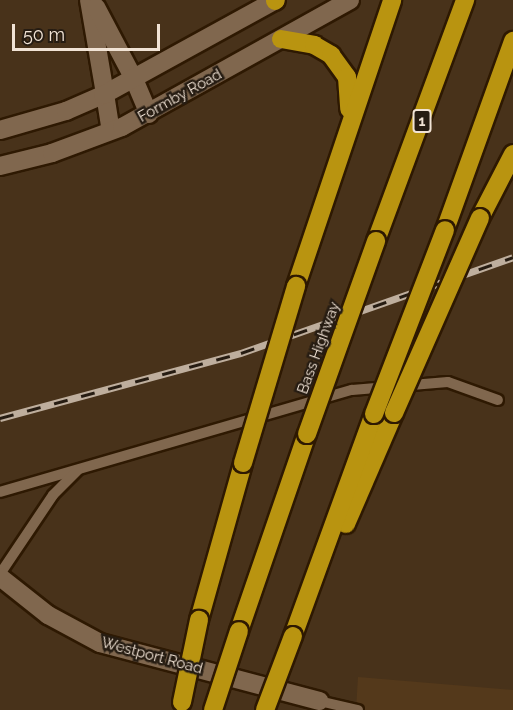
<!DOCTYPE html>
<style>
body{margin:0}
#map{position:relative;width:513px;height:710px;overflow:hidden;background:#48321a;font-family:Raleway,sans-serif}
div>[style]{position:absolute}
.built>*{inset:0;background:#54391b}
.roads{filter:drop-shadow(2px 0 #2e1902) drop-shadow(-2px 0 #2e1902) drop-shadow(0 2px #2e1902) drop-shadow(0 -2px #2e1902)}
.service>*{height:10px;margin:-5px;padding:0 5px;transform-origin:5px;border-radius:5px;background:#80674e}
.minor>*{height:18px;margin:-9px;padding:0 9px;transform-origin:9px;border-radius:9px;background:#80674e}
.secondary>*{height:18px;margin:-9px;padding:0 9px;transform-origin:9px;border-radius:9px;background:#80674e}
.motorway>*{height:18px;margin:-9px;padding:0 9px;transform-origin:9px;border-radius:9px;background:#b99410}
.rail>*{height:7px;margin-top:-3.5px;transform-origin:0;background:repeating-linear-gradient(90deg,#261c12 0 14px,#beae9d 0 28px);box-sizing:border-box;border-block:2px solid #beae9d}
.bridges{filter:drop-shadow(2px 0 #2e1902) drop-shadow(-2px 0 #2e1902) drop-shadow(0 2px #2e1902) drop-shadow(0 -2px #2e1902)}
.motorway-bridge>*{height:18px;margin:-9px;padding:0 9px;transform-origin:9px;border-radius:9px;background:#b99410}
span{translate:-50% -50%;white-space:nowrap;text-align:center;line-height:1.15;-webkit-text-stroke:5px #261c12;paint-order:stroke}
.shield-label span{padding:2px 4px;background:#261c12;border:2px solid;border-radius:4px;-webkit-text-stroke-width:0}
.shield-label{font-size:14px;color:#f1e3d5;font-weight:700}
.street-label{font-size:15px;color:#f1e3d5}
.scale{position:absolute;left:12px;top:24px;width:148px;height:27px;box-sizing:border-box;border:3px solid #f1e3d5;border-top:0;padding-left:8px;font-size:18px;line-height:21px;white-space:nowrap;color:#f1e3d5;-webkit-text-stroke:4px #261c12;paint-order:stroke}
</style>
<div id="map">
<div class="built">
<i style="clip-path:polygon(358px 677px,513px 690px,513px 710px,356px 710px)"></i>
</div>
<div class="roads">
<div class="service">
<i style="left:0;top:492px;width:366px;rotate:-16.2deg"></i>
<i style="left:352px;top:390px;width:96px;rotate:-4.8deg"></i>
<i style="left:448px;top:382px;width:53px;rotate:19.8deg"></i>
<i style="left:0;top:574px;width:95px;rotate:-56.1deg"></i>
<i style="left:53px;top:495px;width:35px;rotate:-45deg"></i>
<i style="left:319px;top:701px;width:40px;rotate:13deg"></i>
</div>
<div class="minor">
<i style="left:89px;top:0;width:95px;rotate:80.3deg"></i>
<i style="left:96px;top:7px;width:81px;rotate:62.2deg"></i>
<i style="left:0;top:577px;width:61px;rotate:38.4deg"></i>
<i style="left:48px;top:615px;width:59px;rotate:28.3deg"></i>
<i style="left:100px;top:643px;width:227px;rotate:14.8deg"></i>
</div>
<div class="secondary">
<i style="left:134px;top:79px;width:38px;rotate:67deg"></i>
<i style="left:105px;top:94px;width:37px;rotate:81deg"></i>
<i style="left:0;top:130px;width:69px;rotate:-16.1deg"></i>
<i style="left:66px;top:111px;width:40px;rotate:-23.4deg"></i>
<i style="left:103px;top:95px;width:197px;rotate:-28.8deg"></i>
<i style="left:0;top:166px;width:54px;rotate:-14deg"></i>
<i style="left:52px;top:153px;width:75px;rotate:-20.4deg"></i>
<i style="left:122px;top:127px;width:261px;rotate:-29.1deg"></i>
</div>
<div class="motorway">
<i style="left:275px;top:1px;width:1px;rotate:-45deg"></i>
<i style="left:281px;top:39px;width:34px;rotate:10deg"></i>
<i style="left:314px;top:45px;width:20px;rotate:30deg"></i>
<i style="left:331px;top:55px;width:27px;rotate:54deg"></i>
<i style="left:347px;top:77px;width:32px;rotate:86deg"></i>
<i style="left:480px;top:218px;width:72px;rotate:-62.7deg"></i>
<i style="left:445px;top:230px;width:201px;rotate:-70.2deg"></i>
<i style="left:376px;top:241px;width:257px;rotate:-69.7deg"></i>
<i style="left:296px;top:286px;width:302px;rotate:-71.4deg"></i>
<i style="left:346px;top:524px;width:121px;rotate:-66.6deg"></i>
<i style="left:199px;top:620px;width:163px;rotate:-74.3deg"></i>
<i style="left:239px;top:631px;width:208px;rotate:-71deg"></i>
<i style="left:293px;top:636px;width:236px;rotate:-70deg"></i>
</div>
</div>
<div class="rail">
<i style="left:0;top:418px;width:250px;rotate:-15.1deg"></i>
<i style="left:241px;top:353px;width:288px;rotate:-19.4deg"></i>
</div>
<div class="bridges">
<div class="motorway-bridge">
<i style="left:394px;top:413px;width:213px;rotate:-66.2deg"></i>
<i style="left:374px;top:414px;width:197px;rotate:-68.9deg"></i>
<i style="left:307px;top:434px;width:205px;rotate:-70.3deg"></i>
<i style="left:243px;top:463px;width:185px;rotate:-73.3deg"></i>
<i style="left:182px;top:702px;width:84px;rotate:-78.3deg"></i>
<i style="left:213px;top:710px;width:83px;rotate:-71.8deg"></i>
<i style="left:265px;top:710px;width:79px;rotate:-69.3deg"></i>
</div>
</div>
<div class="shield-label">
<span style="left:422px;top:121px">1</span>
</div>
<div class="street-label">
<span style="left:180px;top:96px;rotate:-29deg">Formby Road</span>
<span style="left:319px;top:348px;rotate:-70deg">Bass Highway</span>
<span style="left:152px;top:656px;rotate:15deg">Westport Road</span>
</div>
<div class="scale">50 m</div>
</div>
